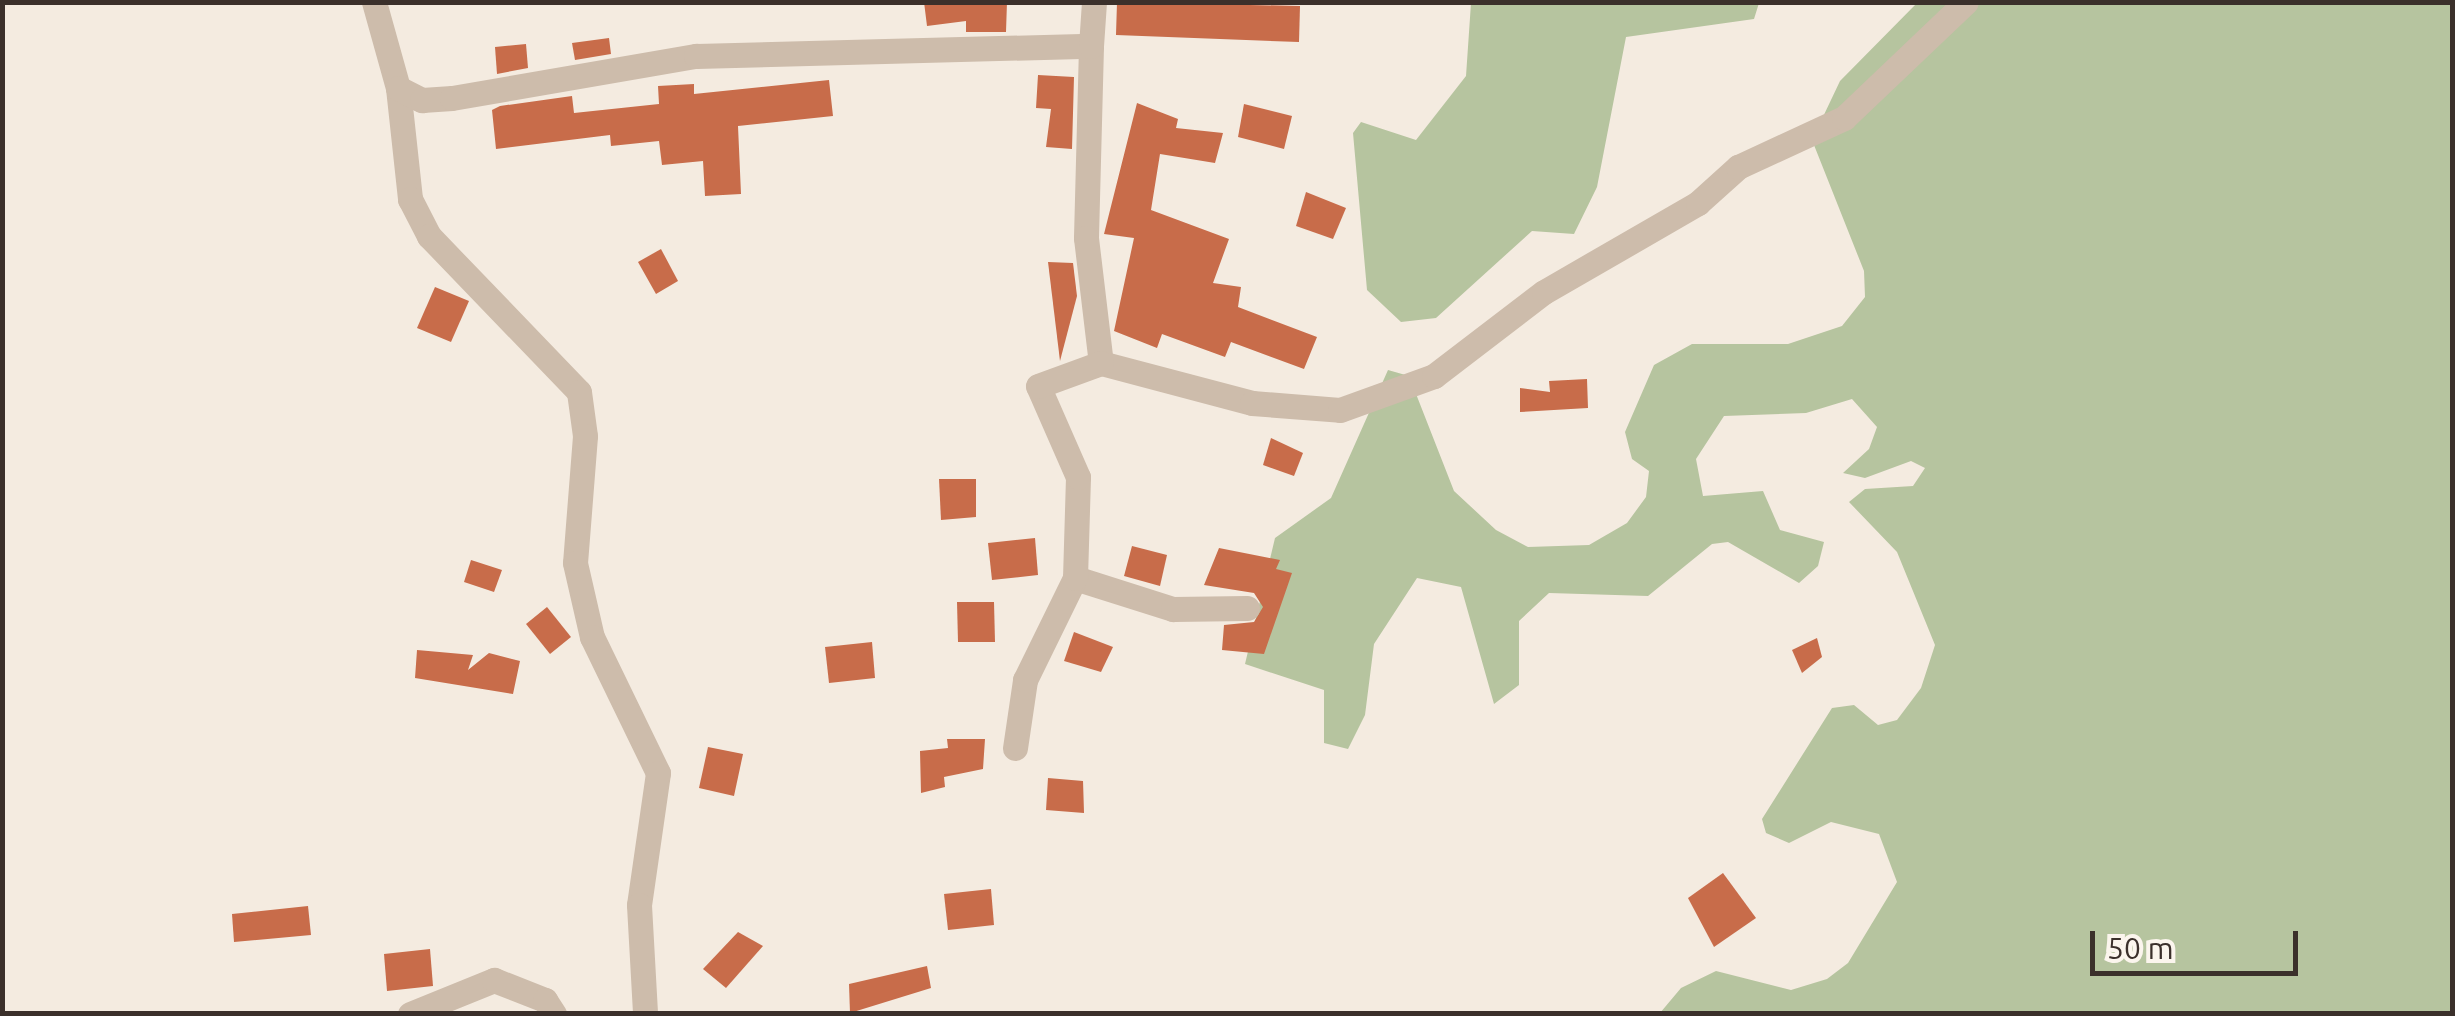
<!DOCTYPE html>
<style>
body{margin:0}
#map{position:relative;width:2455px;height:1016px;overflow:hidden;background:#f4ebe0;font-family:Ubuntu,sans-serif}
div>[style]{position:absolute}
.green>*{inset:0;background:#b6c49f}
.building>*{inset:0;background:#c86c4a}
.street>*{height:25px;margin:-12.5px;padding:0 12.5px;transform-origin:12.5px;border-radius:12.5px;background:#cdbcab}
span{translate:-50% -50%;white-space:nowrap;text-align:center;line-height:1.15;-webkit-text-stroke:8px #fbf5ed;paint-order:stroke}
.frame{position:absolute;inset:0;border:5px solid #3b302b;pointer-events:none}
.scale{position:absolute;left:2090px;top:931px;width:208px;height:45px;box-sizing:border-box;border:5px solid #3b302b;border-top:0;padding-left:12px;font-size:30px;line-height:35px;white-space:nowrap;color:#3b302b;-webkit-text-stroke:8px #fbf5ed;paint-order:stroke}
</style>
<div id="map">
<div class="green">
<i style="clip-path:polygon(1471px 3px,1759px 3px,1754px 19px,1626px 37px,1597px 187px,1574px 234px,1532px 231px,1436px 318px,1401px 322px,1367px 290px,1353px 133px,1361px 122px,1416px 140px,1466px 76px)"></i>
<i style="clip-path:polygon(1917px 3px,2452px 3px,2452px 1013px,1660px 1013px,1681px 988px,1716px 971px,1791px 990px,1827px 979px,1848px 963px,1897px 882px,1879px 834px,1831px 822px,1789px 843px,1766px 833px,1762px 819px,1832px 708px,1854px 705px,1878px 725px,1897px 720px,1921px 688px,1935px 645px,1897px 552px,1849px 502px,1865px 489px,1913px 486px,1925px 468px,1911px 461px,1865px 478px,1843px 473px,1869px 449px,1877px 427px,1852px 399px,1806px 413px,1724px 416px,1696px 459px,1703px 496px,1763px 491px,1780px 530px,1824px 542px,1818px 566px,1799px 583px,1728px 542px,1712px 544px,1648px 596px,1549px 593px,1519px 621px,1519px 685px,1494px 704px,1461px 587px,1417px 578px,1374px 644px,1365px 715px,1348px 749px,1324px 743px,1324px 690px,1245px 664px,1275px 538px,1331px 498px,1388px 370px,1409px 376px,1454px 491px,1496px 530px,1528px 547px,1589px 545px,1627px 523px,1646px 497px,1649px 471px,1632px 459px,1625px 432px,1654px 365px,1692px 344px,1788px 344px,1842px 326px,1865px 297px,1864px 271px,1812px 140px,1840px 81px)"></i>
</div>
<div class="building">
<i style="clip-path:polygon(924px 2px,1007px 2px,1006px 32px,966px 32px,966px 21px,927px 26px)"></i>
<i style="clip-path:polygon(1117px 2px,1300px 6px,1299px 42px,1116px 35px)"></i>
<i style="clip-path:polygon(609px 38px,611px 54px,575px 60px,572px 43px)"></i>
<i style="clip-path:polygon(526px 44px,528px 68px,497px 74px,495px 47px)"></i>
<i style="clip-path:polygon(1038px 75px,1074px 77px,1072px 149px,1046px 147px,1051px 109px,1036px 108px)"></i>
<i style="clip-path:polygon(829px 80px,833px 116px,738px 126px,741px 194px,705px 196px,703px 161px,662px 165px,659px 141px,611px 146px,610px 135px,496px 149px,492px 110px,500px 106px,572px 96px,574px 113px,659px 104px,658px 86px,694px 84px,694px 94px)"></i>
<i style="clip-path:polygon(1137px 103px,1178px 119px,1176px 128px,1223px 133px,1215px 163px,1160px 154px,1151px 210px,1229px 239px,1213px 283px,1241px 287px,1238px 307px,1317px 337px,1304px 369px,1231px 342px,1225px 357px,1162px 334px,1157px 348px,1114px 331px,1134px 238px,1104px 234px)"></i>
<i style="clip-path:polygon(1244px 104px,1292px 116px,1284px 149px,1238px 137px)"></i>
<i style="clip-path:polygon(1306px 192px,1346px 208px,1333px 239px,1296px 226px)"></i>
<i style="clip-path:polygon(661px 249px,678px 281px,656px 294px,638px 262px)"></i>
<i style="clip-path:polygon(1048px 262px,1073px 263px,1077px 296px,1060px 361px)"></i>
<i style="clip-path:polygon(435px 287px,469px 301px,451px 342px,417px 328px)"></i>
<i style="clip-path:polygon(1587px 379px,1588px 408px,1520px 412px,1520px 388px,1550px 392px,1549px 381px)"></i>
<i style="clip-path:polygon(1271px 438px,1303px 453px,1294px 476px,1263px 465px)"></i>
<i style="clip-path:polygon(939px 479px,976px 479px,976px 517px,941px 520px)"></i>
<i style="clip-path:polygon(1035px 538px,1038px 575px,992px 580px,988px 543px)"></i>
<i style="clip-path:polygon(1132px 546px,1167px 555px,1160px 586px,1124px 576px)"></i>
<i style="clip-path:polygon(1219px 548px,1280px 560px,1276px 569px,1292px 573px,1264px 654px,1222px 650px,1224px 625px,1254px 622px,1263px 607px,1254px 593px,1204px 585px)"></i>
<i style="clip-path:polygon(471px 560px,502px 570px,494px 592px,464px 582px)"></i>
<i style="clip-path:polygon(957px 602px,994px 602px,995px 642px,958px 642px)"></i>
<i style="clip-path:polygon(547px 607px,571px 637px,550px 654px,526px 624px)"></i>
<i style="clip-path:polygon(1074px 632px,1113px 647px,1101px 672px,1064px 661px)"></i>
<i style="clip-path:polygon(1817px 638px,1822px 657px,1802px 673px,1792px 650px)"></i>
<i style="clip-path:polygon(872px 642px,875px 678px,829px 683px,825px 647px)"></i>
<i style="clip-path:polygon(417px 650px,473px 655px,468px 670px,489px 653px,520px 661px,513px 694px,415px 678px)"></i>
<i style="clip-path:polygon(947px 739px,985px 739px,983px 769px,944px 777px,945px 787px,921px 793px,920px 751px,948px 748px)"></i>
<i style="clip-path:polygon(708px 747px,743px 754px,734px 796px,699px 788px)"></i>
<i style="clip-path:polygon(1048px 778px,1083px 781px,1084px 813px,1046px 810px)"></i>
<i style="clip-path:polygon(1723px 873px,1756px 918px,1714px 947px,1688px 898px)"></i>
<i style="clip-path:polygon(991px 889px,994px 925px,948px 930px,944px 894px)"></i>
<i style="clip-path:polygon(308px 906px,311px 935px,234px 942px,232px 914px)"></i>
<i style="clip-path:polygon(738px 932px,763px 946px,726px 988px,703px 969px)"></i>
<i style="clip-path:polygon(430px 949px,433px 986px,387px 991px,384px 954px)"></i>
<i style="clip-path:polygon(927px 966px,931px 988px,850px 1013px,849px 984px)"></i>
</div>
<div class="street">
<i style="left:374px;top:2px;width:89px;rotate:74.4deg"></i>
<i style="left:398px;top:88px;width:112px;rotate:83.8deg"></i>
<i style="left:410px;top:199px;width:42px;rotate:62.8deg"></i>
<i style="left:429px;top:236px;width:216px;rotate:46.1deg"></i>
<i style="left:579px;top:392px;width:44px;rotate:82.2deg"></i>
<i style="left:585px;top:436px;width:127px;rotate:94.5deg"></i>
<i style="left:575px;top:563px;width:76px;rotate:77.1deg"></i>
<i style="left:592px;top:637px;width:151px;rotate:64.1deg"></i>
<i style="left:658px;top:773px;width:133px;rotate:98.2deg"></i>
<i style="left:639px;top:905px;width:109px;rotate:86.8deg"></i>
<i style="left:1091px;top:46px;width:192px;rotate:91.5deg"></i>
<i style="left:1086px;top:238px;width:126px;rotate:83.2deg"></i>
<i style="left:1101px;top:363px;width:156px;rotate:14.8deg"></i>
<i style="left:1252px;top:403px;width:88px;rotate:4.5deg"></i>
<i style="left:1340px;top:410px;width:100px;rotate:-19.9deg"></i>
<i style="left:1434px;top:376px;width:138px;rotate:-37.4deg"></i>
<i style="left:1544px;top:292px;width:178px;rotate:-30deg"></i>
<i style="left:1698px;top:203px;width:54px;rotate:-42deg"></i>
<i style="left:1738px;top:167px;width:117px;rotate:-24.8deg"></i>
<i style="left:1844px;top:118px;width:168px;rotate:-43.6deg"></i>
<i style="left:398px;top:88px;width:27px;rotate:27deg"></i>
<i style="left:422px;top:100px;width:30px;rotate:-4deg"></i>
<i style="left:452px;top:98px;width:248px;rotate:-9.8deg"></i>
<i style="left:696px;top:56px;width:395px;rotate:-1.5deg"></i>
<i style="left:1091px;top:46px;width:44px;rotate:-86.1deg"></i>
<i style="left:1075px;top:578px;width:103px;rotate:17.6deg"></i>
<i style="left:1173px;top:609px;width:74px;rotate:-0.8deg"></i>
<i style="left:1015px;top:748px;width:69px;rotate:-81.6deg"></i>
<i style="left:1025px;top:680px;width:114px;rotate:-63.9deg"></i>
<i style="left:1075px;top:578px;width:101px;rotate:-88.3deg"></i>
<i style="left:1078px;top:477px;width:99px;rotate:-113.7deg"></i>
<i style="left:1038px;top:386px;width:67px;rotate:-20.1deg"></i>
<i style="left:410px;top:1014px;width:91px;rotate:-22deg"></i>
<i style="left:494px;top:980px;width:55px;rotate:21.4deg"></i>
<i style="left:545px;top:1000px;width:17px;rotate:57deg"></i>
</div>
<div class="frame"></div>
<div class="scale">50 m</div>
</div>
